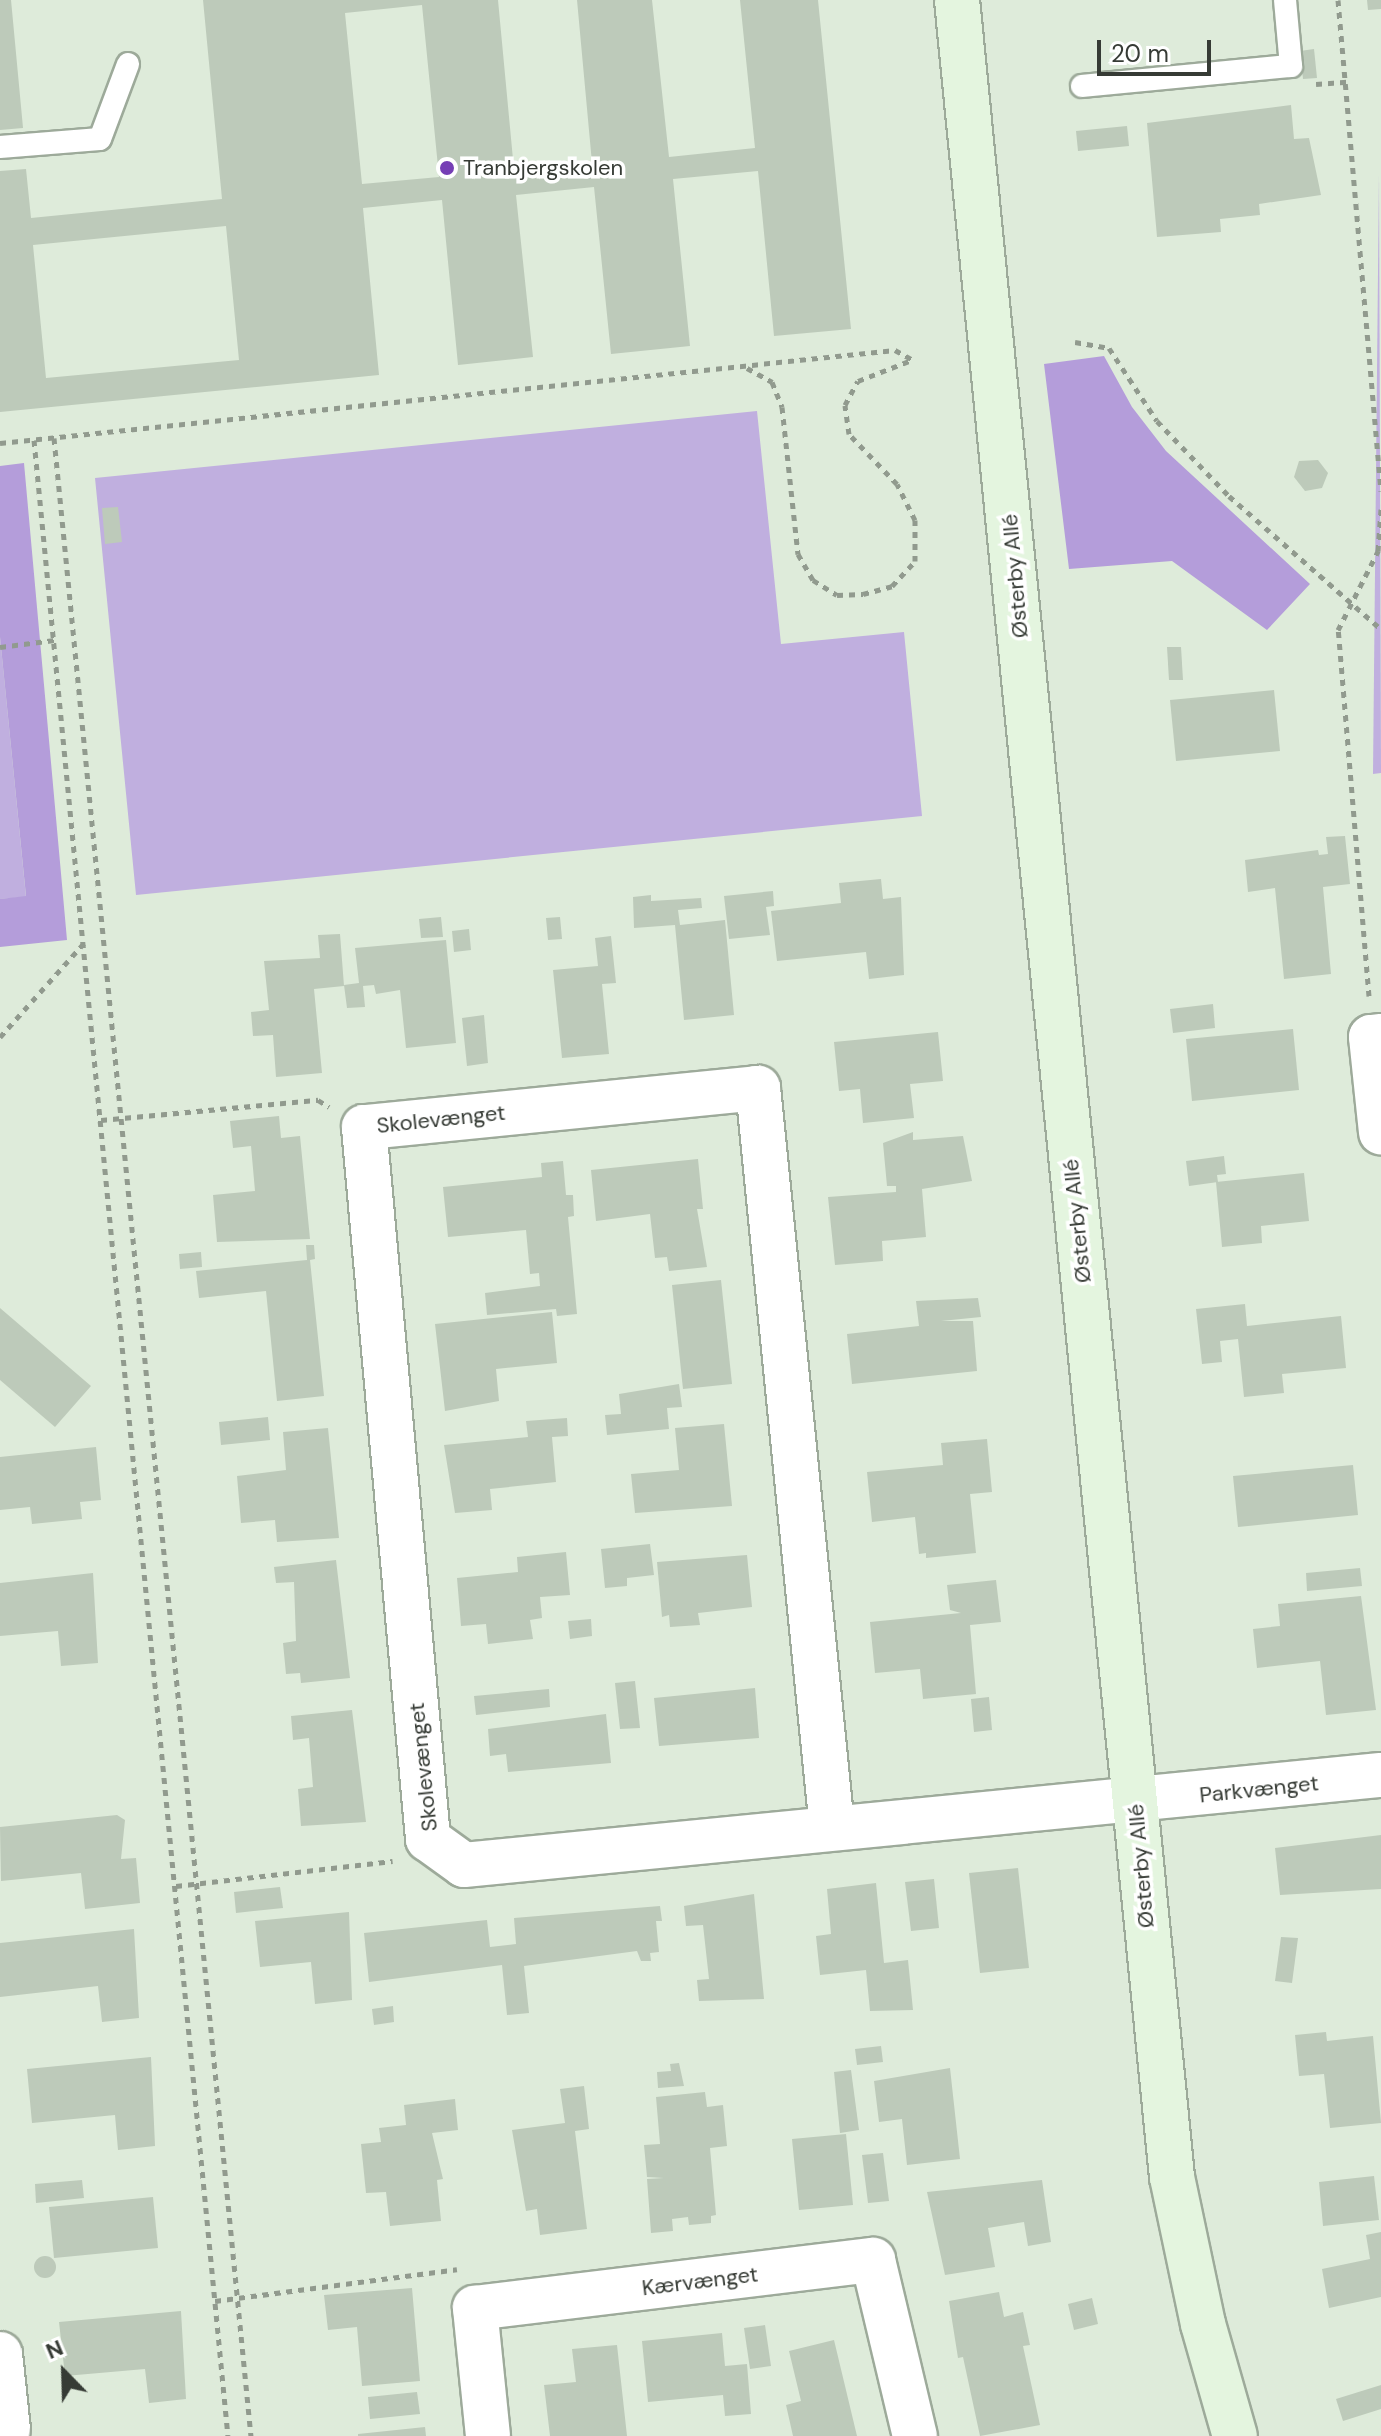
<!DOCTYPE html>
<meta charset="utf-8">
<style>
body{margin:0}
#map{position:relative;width:1381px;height:2436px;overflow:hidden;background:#deebda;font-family:"DM Sans",sans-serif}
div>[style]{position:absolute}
.green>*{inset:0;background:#c0afdf}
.forest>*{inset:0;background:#b49dda}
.building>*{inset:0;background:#bdcaba}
.round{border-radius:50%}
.path>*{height:5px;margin-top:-2.5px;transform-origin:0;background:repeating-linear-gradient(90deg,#919a8e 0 6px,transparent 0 12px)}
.roads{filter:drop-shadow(2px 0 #9daa9a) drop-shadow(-2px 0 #9daa9a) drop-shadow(0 2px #9daa9a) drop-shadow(0 -2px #9daa9a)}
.lane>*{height:22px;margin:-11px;padding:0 11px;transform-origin:11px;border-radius:11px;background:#fff}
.street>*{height:44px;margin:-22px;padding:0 22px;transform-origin:22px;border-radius:22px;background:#fff}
.secondary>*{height:44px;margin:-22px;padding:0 22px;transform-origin:22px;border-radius:22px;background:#e4f5df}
.dots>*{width:22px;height:22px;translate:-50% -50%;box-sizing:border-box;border:4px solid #fff;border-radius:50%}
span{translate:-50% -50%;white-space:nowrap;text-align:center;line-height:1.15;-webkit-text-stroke:7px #fff;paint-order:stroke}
.poi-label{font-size:22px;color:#363b35}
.left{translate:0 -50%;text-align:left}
.street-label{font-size:22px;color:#363b35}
.north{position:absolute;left:24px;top:2332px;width:80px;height:80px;-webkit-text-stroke:6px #fff;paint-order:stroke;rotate:337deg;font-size:22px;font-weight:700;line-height:32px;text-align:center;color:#363b35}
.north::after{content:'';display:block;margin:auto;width:28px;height:36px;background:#363b35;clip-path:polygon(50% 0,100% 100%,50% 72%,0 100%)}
.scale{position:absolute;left:1097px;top:40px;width:114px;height:36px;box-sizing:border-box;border:4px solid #363b35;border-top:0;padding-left:10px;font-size:24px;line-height:28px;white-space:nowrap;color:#363b35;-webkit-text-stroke:6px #fff;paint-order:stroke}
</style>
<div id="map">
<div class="green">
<i style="clip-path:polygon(1379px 173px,1381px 773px,1373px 774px)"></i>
<i style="clip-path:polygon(757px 411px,781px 644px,904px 632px,922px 816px,136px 895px,95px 478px)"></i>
<i style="clip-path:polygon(0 637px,26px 897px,0 899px)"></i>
</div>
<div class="forest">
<i style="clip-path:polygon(1104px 356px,1132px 407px,1166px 451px,1310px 584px,1267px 630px,1172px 561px,1069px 569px,1044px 364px)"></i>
<i style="clip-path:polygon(24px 463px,67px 940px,0 947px,0 899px,26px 896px,0 637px,0 466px)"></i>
</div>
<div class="building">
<i style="clip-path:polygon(0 0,11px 0,23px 128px,0 130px)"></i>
<i style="clip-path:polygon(evenodd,203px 0,498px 0,514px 170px,592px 163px,577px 0,652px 0,669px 157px,755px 148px,740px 0,818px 0,851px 329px,774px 336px,758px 171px,673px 179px,690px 346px,611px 354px,594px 187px,516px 195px,533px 357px,458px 365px,442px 200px,363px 208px,379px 375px,0 412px,0 171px,26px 169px,31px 218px,222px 199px,203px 0,422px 5px,439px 177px,362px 184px,345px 13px,422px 5px,203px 0,226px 226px,239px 360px,46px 378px,33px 245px,226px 226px)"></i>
<i style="clip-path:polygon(1367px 0,1381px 0,1381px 9px,1368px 10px)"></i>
<i style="clip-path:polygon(1314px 49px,1317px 78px,1303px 79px,1300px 51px)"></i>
<i style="clip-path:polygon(1291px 105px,1294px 139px,1309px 138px,1321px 195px,1259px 204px,1260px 215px,1220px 219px,1221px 232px,1157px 237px,1147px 123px)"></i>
<i style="clip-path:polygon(1127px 126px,1129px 146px,1078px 151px,1076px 131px)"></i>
<i style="clip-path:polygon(1318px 460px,1328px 473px,1322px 488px,1305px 491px,1294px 477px,1299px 461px)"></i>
<i style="clip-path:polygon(118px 507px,122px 542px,105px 544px,102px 508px)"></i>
<i style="clip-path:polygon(1167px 647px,1181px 647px,1183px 680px,1169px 680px)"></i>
<i style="clip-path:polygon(1274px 690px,1280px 751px,1176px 761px,1170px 700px)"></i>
<i style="clip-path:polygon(1345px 836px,1350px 884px,1323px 887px,1331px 974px,1284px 979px,1275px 888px,1248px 892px,1245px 860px,1318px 850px,1319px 855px,1328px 854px,1326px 837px)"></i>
<i style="clip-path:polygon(881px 879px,883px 899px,901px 897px,904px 975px,869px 979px,866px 952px,777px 961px,771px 911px,841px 903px,839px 883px)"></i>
<i style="clip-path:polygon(773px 891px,774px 906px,766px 907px,770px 935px,729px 939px,724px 896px)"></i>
<i style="clip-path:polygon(651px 895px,651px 901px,701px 898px,702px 908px,678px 910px,680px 925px,725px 920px,734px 1015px,684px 1020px,675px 925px,634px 928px,633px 897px)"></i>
<i style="clip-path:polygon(441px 917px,443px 937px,421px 938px,419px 919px)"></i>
<i style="clip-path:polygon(560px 917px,562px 939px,548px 940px,546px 918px)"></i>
<i style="clip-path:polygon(469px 929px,471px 950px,454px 952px,452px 931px)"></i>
<i style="clip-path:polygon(340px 934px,344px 986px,314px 989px,322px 1073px,276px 1077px,273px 1035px,253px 1036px,251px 1012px,269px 1010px,264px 961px,320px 958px,318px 935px)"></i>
<i style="clip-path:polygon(611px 936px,616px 983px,602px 984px,609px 1054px,562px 1058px,553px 970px,598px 966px,595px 938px)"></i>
<i style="clip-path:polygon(446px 940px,456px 1043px,406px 1048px,400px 990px,376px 994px,374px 985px,363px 986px,365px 1007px,347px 1008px,344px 985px,359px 983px,355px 948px)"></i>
<i style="clip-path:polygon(1213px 1004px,1215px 1028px,1173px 1033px,1170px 1009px)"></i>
<i style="clip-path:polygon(484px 1015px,488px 1063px,467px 1066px,462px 1018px)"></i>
<i style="clip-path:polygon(1293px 1029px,1299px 1090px,1192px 1101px,1186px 1039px)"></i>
<i style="clip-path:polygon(938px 1032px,943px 1081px,910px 1084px,914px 1118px,863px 1123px,860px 1089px,839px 1091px,834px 1042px)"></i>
<i style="clip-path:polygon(279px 1116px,281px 1138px,300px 1136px,310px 1239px,217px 1242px,213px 1195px,255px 1191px,251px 1146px,233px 1148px,230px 1121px)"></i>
<i style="clip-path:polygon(913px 1132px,913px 1140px,963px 1136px,972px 1181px,922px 1189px,926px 1237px,882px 1241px,883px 1261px,835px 1265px,828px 1197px,896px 1192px,896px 1186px,887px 1186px,883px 1143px)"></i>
<i style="clip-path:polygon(1224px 1156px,1226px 1174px,1217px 1175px,1218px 1182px,1189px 1186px,1186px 1161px)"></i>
<i style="clip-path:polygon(698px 1159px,703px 1209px,697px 1209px,707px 1267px,669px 1271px,667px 1257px,655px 1258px,650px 1214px,596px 1221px,591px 1170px)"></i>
<i style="clip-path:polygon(563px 1161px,566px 1195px,573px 1195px,574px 1216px,568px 1217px,577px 1314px,557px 1316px,556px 1309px,487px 1315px,485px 1293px,540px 1286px,539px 1273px,530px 1274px,526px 1230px,448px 1237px,443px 1187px,542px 1177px,541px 1163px)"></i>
<i style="clip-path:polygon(1304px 1173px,1309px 1221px,1261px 1226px,1262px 1243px,1222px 1247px,1216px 1182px)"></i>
<i style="clip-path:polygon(306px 1245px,314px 1245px,315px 1259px,310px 1260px,324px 1396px,277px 1401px,266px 1291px,199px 1298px,196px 1271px,307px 1260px)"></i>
<i style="clip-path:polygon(201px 1252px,202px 1267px,180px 1269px,179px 1254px)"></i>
<i style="clip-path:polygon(721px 1280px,732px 1384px,683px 1389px,672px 1285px)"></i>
<i style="clip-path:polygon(978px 1298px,981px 1317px,941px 1321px,973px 1321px,977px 1371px,852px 1384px,847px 1334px,919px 1326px,916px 1301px)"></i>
<i style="clip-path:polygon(1245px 1304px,1247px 1326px,1341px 1316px,1346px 1368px,1282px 1374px,1284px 1393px,1244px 1397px,1238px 1339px,1220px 1341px,1222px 1362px,1202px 1364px,1196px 1309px)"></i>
<i style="clip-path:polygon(0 1308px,91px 1386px,55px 1427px,0 1380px)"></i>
<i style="clip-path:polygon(552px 1312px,557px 1363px,496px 1369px,499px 1401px,445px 1411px,435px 1324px)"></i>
<i style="clip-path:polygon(679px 1384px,682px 1407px,667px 1408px,669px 1429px,607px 1435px,605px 1415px,621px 1414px,619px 1394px)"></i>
<i style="clip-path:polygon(268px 1417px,270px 1440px,221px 1445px,219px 1422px)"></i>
<i style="clip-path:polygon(567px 1418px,568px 1436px,552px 1437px,556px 1482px,490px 1489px,492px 1510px,455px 1513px,444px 1445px,528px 1437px,526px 1421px)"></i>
<i style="clip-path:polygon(724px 1424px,732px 1506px,635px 1513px,631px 1474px,679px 1470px,675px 1428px)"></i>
<i style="clip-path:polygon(328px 1428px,339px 1538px,277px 1542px,275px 1520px,241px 1523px,237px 1476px,286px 1470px,283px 1432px)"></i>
<i style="clip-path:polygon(987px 1439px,992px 1492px,970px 1494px,976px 1553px,926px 1558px,926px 1553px,919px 1554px,915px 1517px,872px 1522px,867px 1472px,943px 1465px,941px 1443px)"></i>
<i style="clip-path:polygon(96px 1447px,101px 1500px,80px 1502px,82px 1519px,32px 1524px,30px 1507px,0 1510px,0 1457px)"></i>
<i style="clip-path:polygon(1353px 1465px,1358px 1515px,1238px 1527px,1233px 1476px)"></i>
<i style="clip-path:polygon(650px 1544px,654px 1575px,627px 1578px,627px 1586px,605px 1588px,601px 1549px)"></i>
<i style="clip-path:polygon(566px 1552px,570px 1595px,540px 1597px,542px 1618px,530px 1620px,533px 1639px,488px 1644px,486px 1624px,461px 1626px,457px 1578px,518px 1572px,517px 1557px)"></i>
<i style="clip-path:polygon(747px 1555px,752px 1607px,698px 1613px,700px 1625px,670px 1627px,669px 1615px,662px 1617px,657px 1562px)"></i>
<i style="clip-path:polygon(336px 1560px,350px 1678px,301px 1683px,300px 1673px,286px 1674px,283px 1643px,296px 1641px,294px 1582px,276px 1583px,274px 1567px)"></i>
<i style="clip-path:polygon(1360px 1568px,1362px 1586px,1307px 1591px,1306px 1573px)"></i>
<i style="clip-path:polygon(93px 1573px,98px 1663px,61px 1666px,58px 1631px,0 1636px,0 1583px)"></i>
<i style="clip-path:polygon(996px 1580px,1001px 1622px,970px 1625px,976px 1694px,923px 1699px,920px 1669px,875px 1673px,870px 1622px,961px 1613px,950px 1610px,947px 1585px)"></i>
<i style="clip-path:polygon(1361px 1596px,1376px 1710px,1326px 1715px,1320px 1661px,1257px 1668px,1253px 1629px,1280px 1626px,1278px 1604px)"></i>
<i style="clip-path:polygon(591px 1619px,592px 1636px,570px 1639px,568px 1621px)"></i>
<i style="clip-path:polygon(635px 1681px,640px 1728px,620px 1729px,615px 1683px)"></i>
<i style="clip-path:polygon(755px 1688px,759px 1738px,659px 1746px,654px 1698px)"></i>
<i style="clip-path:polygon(549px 1689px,550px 1707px,476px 1715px,474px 1696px)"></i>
<i style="clip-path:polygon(989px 1697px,992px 1730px,974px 1732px,971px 1699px)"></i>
<i style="clip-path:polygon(352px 1710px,366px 1822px,301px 1826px,298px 1789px,313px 1787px,309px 1738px,293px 1740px,291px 1716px)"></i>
<i style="clip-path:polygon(606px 1714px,611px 1763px,508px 1772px,506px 1754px,490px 1756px,488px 1729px)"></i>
<i style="clip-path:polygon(117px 1815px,125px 1820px,121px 1859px,136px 1858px,140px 1903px,85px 1909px,81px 1873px,1px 1881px,0 1827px)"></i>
<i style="clip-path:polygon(1381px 1835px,1381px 1889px,1280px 1895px,1275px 1848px)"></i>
<i style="clip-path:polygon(1018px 1868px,1029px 1968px,980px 1973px,969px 1873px)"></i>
<i style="clip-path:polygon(934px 1879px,939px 1928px,911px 1931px,905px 1882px)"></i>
<i style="clip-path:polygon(876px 1883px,884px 1963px,908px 1960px,913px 2010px,870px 2011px,866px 1970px,820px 1975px,816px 1936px,831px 1934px,827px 1889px)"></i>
<i style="clip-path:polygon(280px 1887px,283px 1908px,236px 1913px,234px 1892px)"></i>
<i style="clip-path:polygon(754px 1894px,764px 1999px,699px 2001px,697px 1980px,709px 1979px,703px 1925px,686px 1926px,684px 1906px)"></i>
<i style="clip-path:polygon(660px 1906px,662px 1921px,656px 1921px,659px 1952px,650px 1953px,651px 1961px,641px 1961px,637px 1951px,524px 1966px,529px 2013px,507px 2015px,502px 1965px,369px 1982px,364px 1933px,487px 1920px,490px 1947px,516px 1944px,514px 1918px)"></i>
<i style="clip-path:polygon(349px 1912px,352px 2000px,315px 2004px,311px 1962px,260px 1967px,255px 1921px)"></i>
<i style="clip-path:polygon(134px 1929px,139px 2018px,102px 2022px,98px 1986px,0 1997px,0 1943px)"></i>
<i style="clip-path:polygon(1281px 1937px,1298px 1938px,1292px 1983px,1275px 1981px)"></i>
<i style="clip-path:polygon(393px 2006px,394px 2022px,374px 2025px,372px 2009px)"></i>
<i style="clip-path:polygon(1326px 2032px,1327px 2041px,1373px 2036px,1381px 2123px,1330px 2128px,1324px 2074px,1299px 2076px,1295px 2035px)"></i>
<i style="clip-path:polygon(881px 2046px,883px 2062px,857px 2065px,855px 2049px)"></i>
<i style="clip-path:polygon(151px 2057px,155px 2146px,118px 2150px,115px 2115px,32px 2123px,27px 2069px)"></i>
<i style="clip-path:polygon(679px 2063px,684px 2086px,658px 2088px,657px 2072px,671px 2071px,670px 2064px)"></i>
<i style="clip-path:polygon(950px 2068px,960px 2159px,907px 2165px,902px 2119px,879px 2122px,874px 2081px)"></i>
<i style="clip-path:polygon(851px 2070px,859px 2130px,840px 2133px,834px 2072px)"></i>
<i style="clip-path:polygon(584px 2086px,589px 2129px,575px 2131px,587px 2229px,540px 2235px,537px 2209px,526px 2211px,512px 2130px,565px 2123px,560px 2089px)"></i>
<i style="clip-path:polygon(705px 2092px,707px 2107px,723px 2105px,727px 2146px,710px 2148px,716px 2215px,711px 2216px,711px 2223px,689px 2225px,688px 2217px,672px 2219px,673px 2231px,651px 2233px,647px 2179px,664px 2178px,647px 2177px,644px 2145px,660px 2144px,656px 2097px)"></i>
<i style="clip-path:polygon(455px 2099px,458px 2130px,432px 2133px,443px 2179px,437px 2180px,441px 2221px,390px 2226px,386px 2192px,366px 2193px,361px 2144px,381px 2142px,379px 2128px,406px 2125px,404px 2105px)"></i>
<i style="clip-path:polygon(846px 2134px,853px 2205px,799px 2210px,792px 2139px)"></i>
<i style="clip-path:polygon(883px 2153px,889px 2201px,868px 2203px,862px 2155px)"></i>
<i style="clip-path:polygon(1374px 2176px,1379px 2220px,1323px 2226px,1319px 2182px)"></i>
<i style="clip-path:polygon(82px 2180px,84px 2198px,36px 2203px,35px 2184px)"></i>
<i style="clip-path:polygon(1042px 2180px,1051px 2242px,1028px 2246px,1024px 2222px,988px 2228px,995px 2267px,945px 2275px,927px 2192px)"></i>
<i style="clip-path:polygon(153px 2197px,158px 2248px,54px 2258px,49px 2207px)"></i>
<i style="clip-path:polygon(1381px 2232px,1381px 2297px,1329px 2308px,1322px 2269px,1370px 2259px,1366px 2235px)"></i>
<i class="round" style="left:34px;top:2256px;width:22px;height:22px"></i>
<i style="clip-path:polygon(412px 2288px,420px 2381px,362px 2386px,357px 2327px,328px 2330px,324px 2295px)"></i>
<i style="clip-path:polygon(999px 2292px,1004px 2317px,1023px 2312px,1030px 2345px,1023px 2346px,1040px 2425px,980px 2436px,963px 2357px,958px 2358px,949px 2301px)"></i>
<i style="clip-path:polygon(1092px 2298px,1098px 2324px,1074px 2330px,1068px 2304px)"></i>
<i style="clip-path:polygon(181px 2311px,186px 2399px,149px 2403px,145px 2369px,65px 2376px,59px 2322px)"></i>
<i style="clip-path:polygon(765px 2325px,771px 2366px,750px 2369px,744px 2328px)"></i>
<i style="clip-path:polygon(722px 2333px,725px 2366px,747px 2364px,751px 2414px,725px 2416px,723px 2395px,648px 2402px,642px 2341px)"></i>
<i style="clip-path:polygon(834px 2340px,857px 2436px,793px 2436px,786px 2405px,801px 2401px,789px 2351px)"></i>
<i style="clip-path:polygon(617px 2345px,627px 2436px,550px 2436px,544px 2385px,576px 2382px,572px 2349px)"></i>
<i style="clip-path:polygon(1381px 2385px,1381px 2409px,1343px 2421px,1336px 2399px)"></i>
<i style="clip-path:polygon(417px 2392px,420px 2414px,370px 2419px,368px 2397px)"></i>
<i style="clip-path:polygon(425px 2427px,426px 2436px,358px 2436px,358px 2434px)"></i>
</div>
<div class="path">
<i style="left:1338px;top:0;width:493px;rotate:85deg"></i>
<i style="left:1316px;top:84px;width:31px;rotate:-4deg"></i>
<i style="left:1075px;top:342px;width:35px;rotate:10deg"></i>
<i style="left:1109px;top:348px;width:87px;rotate:56.7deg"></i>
<i style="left:1157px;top:421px;width:104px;rotate:46.2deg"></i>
<i style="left:1229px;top:496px;width:202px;rotate:41.2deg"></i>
<i style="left:747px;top:368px;width:29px;rotate:29deg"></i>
<i style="left:772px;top:382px;width:27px;rotate:68deg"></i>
<i style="left:782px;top:407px;width:148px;rotate:83.8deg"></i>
<i style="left:798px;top:554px;width:30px;rotate:60deg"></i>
<i style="left:813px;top:580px;width:28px;rotate:32deg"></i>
<i style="left:837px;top:595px;width:26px;rotate:-2deg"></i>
<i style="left:863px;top:594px;width:30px;rotate:-15deg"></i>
<i style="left:892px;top:586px;width:34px;rotate:-47deg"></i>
<i style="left:915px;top:561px;width:41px;rotate:-90deg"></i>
<i style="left:915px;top:520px;width:40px;rotate:-116.6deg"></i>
<i style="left:897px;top:484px;width:69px;rotate:-133.8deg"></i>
<i style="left:849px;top:434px;width:29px;rotate:-98deg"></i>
<i style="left:845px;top:405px;width:27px;rotate:-62deg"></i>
<i style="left:858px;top:381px;width:58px;rotate:-21.3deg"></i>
<i style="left:54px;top:438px;width:2008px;rotate:84.37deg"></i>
<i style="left:34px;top:440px;width:2005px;rotate:84.45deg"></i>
<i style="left:0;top:443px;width:900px;rotate:-5.93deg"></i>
<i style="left:895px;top:350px;width:21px;rotate:29deg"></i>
<i style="left:0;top:647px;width:55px;rotate:-7.3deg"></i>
<i style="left:1369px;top:996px;width:367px;rotate:-94.8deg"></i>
<i style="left:1338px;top:630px;width:89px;rotate:-63.1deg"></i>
<i style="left:1378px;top:551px;width:42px;rotate:-85.9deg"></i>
<i style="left:0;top:1037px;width:126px;rotate:-48.2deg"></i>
<i style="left:101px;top:1120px;width:218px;rotate:-5.3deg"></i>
<i style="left:318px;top:1100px;width:13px;rotate:32deg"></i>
<i style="left:176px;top:1886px;width:218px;rotate:-6.6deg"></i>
<i style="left:215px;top:2301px;width:244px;rotate:-7.5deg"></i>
</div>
<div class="roads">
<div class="lane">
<i style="left:1082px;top:86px;width:210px;rotate:-5.5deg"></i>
<i style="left:1291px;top:66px;width:66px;rotate:-95.2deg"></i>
<i style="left:0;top:147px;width:100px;rotate:-4.6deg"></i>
<i style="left:100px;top:139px;width:80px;rotate:-69.5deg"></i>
</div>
<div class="street">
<i style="left:1381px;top:1036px;width:10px;rotate:174deg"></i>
<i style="left:1371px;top:1037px;width:96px;rotate:84deg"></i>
<i style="left:832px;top:1828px;width:744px;rotate:-95.71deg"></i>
<i style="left:758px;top:1088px;width:396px;rotate:174.3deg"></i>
<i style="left:364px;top:1127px;width:715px;rotate:84.86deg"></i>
<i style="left:428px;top:1839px;width:44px;rotate:35.8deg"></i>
<i style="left:464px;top:1865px;width:921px;rotate:-5.61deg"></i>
<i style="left:0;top:2354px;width:76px;rotate:84deg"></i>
<i style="left:488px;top:2436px;width:129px;rotate:-95.8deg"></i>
<i style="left:475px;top:2308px;width:401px;rotate:-6.9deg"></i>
<i style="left:873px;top:2260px;width:181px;rotate:76.6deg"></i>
</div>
<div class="secondary">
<i style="left:957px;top:0;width:2188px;rotate:84.36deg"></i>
<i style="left:1172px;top:2177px;width:150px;rotate:78.1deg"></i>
<i style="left:1203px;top:2324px;width:116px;rotate:74.1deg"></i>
</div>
</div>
<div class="dots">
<i style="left:447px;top:168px;background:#763fb5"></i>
</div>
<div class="poi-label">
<span class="left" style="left:463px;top:168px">Tranbjergskolen</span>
</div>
<div class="street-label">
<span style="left:1015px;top:576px;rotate:-95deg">Østerby Allé</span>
<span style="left:441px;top:1119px;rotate:-6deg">Skolevænget</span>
<span style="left:1077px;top:1221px;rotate:-96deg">Østerby Allé</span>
<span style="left:423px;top:1767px;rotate:-96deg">Skolevænget</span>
<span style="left:1259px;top:1789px;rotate:-6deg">Parkvænget</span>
<span style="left:1141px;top:1866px;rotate:-95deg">Østerby Allé</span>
<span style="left:700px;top:2281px;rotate:-7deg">Kærvænget</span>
</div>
<div class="north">N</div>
<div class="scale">20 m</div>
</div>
